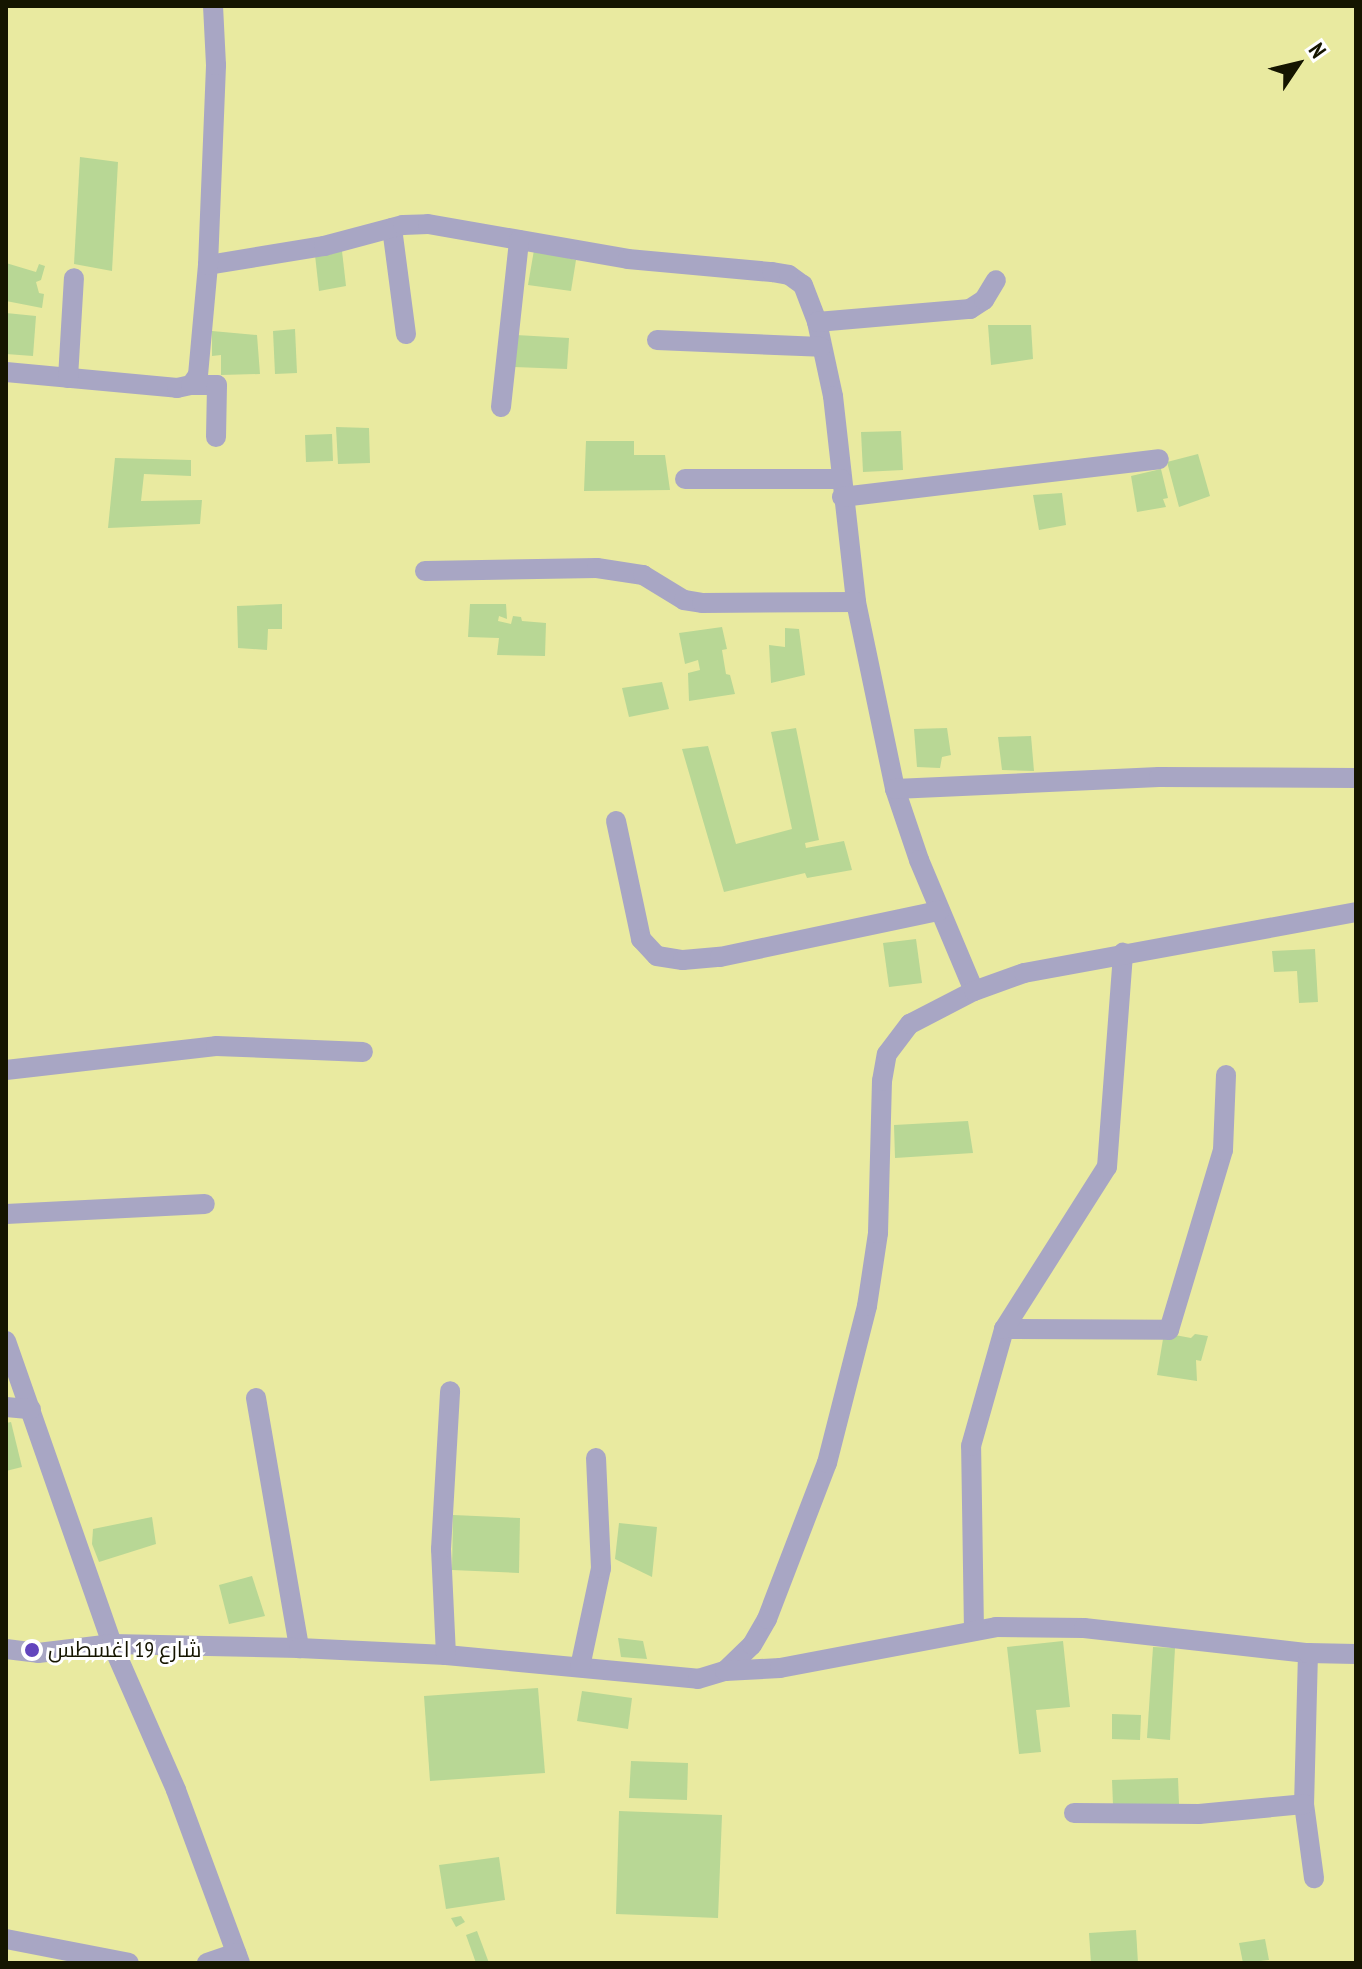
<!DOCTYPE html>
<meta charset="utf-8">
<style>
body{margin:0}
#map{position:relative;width:1362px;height:1969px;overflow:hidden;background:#e9eaa0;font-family:"PT Sans Narrow",Cairo,sans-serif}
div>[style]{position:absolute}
.building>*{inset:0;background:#b8d795}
.minor>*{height:20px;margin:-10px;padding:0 10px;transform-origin:10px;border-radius:10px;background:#a8a6c4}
.dots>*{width:22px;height:22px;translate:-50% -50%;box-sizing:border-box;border:4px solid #fff;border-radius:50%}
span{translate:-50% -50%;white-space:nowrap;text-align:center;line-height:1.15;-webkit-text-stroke:6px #fff;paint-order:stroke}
.poi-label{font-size:22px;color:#151500}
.left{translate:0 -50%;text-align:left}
.frame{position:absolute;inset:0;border:8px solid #151500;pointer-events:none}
.north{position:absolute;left:1258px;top:24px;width:80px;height:80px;-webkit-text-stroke:6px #fff;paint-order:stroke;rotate:55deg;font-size:22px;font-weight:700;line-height:32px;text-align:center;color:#151500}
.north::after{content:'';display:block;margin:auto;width:28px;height:36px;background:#151500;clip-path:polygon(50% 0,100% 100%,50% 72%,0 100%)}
</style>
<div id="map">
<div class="building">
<i style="clip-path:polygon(80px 157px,118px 162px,112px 271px,74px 264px)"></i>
<i style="clip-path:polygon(534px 250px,576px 260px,571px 291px,528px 285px)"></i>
<i style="clip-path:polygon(342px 251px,346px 286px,319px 291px,315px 255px)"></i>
<i style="clip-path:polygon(6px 263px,36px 272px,39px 264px,45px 266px,41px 280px,36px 282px,39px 293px,44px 294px,42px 308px,6px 301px)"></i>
<i style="clip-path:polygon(6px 313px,36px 316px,33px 356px,6px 354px)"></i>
<i style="clip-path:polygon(988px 325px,1031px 325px,1033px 359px,991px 365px)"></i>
<i style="clip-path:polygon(295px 329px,297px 373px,275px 374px,273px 331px)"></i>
<i style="clip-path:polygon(212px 331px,257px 335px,260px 374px,221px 375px,221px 355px,212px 356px)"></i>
<i style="clip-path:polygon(516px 335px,569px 338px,567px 369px,514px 367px)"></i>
<i style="clip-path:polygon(336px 427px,369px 428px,370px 463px,338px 464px)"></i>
<i style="clip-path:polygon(901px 431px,903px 470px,863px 472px,861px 432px)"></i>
<i style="clip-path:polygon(332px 434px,333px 461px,306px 462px,305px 435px)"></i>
<i style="clip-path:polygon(586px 441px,634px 441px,634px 455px,665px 455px,670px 490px,584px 491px)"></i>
<i style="clip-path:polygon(1198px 454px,1210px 496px,1179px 507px,1167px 462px)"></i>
<i style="clip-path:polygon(115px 458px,191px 460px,191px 476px,144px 474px,141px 501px,202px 500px,200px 524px,108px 528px)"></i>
<i style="clip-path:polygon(1161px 469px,1168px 498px,1163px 499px,1166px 507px,1137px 512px,1131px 476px)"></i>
<i style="clip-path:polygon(1062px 493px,1066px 525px,1039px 530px,1033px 495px)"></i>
<i style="clip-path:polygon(282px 604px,282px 629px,268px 629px,267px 650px,238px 648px,237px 606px)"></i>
<i style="clip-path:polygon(470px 604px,506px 604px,507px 619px,499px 616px,498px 621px,511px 624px,513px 616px,521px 617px,522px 621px,546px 623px,545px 656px,497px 655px,499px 638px,468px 637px)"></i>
<i style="clip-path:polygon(722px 627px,727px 649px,722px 650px,726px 674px,730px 675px,735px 694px,689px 701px,688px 673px,700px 670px,698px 660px,685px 664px,679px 633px)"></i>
<i style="clip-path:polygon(785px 628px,799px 629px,805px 675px,771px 683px,769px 645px,785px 647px)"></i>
<i style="clip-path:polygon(662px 682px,669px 709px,629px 717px,622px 688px)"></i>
<i style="clip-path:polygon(796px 728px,819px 840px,805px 843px,806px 848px,844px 841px,852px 870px,807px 878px,805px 873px,724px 892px,682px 749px,708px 746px,736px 844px,792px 829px,771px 732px)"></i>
<i style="clip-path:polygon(947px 728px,951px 755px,942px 757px,940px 768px,917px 767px,914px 729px)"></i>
<i style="clip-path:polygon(1031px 736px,1034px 771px,1002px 770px,998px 737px)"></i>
<i style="clip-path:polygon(916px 939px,922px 983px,889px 987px,883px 943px)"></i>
<i style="clip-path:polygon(1315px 949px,1318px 1002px,1299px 1003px,1297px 971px,1274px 972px,1272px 951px)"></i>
<i style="clip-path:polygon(968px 1121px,973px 1153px,895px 1158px,894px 1125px)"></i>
<i style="clip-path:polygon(1164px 1333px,1191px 1338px,1195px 1334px,1208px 1336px,1201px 1361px,1196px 1360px,1197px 1381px,1157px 1375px)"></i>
<i style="clip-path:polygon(11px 1422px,22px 1467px,6px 1471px,6px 1423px)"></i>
<i style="clip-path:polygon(453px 1515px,520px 1518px,519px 1573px,452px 1570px)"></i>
<i style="clip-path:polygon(152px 1517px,156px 1544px,99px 1562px,92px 1544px,93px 1529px)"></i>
<i style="clip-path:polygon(619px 1523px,657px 1527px,652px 1577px,615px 1559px)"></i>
<i style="clip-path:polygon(252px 1576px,265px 1616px,229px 1624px,219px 1585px)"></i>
<i style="clip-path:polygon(618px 1638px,643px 1641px,647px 1659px,621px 1657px)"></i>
<i style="clip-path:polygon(1063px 1641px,1070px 1707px,1036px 1710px,1041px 1752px,1019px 1754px,1007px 1647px)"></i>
<i style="clip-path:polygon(1153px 1647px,1175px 1648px,1170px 1740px,1147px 1738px)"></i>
<i style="clip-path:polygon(538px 1688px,545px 1773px,430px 1781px,424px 1696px)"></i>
<i style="clip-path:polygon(582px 1691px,632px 1698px,628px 1729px,577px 1721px)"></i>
<i style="clip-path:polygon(1112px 1714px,1141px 1715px,1140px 1740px,1112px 1739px)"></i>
<i style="clip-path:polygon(631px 1761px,688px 1763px,687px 1800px,629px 1798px)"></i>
<i style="clip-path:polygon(1178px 1778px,1179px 1804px,1113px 1805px,1112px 1780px)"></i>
<i style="clip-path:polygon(619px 1811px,722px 1815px,718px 1918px,616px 1914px)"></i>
<i style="clip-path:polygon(499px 1857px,505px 1900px,446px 1909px,439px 1865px)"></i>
<i style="clip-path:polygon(461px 1916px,465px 1922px,456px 1927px,451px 1918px)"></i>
<i style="clip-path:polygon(1136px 1930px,1138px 1963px,1091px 1963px,1089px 1933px)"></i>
<i style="clip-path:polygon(477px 1931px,489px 1963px,476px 1963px,466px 1935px)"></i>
<i style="clip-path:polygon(1265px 1939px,1269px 1960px,1243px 1963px,1239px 1943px)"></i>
</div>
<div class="minor">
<i style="left:392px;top:228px;width:107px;rotate:82.5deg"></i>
<i style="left:208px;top:265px;width:118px;rotate:-9.3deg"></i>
<i style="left:324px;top:246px;width:82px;rotate:-14.9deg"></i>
<i style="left:403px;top:225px;width:25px;rotate:-2deg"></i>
<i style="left:428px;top:224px;width:203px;rotate:9.9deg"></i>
<i style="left:628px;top:259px;width:145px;rotate:5.2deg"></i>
<i style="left:772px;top:272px;width:17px;rotate:10deg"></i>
<i style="left:789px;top:275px;width:17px;rotate:36deg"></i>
<i style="left:803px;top:285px;width:40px;rotate:69deg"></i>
<i style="left:817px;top:322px;width:76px;rotate:77.8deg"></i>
<i style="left:833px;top:396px;width:207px;rotate:83.6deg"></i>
<i style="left:856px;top:602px;width:191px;rotate:78.2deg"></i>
<i style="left:895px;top:789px;width:75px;rotate:71.3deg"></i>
<i style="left:919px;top:860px;width:142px;rotate:67.2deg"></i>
<i style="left:817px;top:322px;width:154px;rotate:-4.9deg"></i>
<i style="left:970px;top:309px;width:17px;rotate:-33deg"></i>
<i style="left:984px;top:300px;width:23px;rotate:-59deg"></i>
<i style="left:657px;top:340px;width:164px;rotate:2.4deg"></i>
<i style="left:6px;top:372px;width:172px;rotate:5.3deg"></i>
<i style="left:177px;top:388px;width:14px;rotate:-12deg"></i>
<i style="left:191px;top:385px;width:12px;rotate:-55deg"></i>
<i style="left:198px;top:375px;width:110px;rotate:-84.8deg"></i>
<i style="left:208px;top:265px;width:200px;rotate:-87.7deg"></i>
<i style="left:216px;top:65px;width:59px;rotate:-92.9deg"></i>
<i style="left:68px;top:378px;width:100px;rotate:-86.6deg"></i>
<i style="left:191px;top:385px;width:26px"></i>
<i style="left:217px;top:385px;width:52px;rotate:91.1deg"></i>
<i style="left:501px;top:407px;width:168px;rotate:-83.8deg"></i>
<i style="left:685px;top:479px;width:156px"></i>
<i style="left:842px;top:497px;width:319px;rotate:-6.8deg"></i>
<i style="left:425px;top:571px;width:172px;rotate:-1deg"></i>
<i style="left:597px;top:568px;width:47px;rotate:8.7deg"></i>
<i style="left:643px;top:575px;width:48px;rotate:31.4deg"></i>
<i style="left:684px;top:600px;width:18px;rotate:9deg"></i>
<i style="left:702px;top:603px;width:154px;rotate:-0.4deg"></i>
<i style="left:895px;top:789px;width:264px;rotate:-2.6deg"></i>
<i style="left:1159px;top:777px;width:197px;rotate:0.3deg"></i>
<i style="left:616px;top:821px;width:121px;rotate:78deg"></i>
<i style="left:641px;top:939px;width:23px;rotate:47deg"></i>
<i style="left:657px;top:956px;width:26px;rotate:9deg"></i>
<i style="left:683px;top:960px;width:37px;rotate:-5deg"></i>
<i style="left:720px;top:957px;width:224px;rotate:-11.9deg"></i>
<i style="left:6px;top:1070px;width:211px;rotate:-6.5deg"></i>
<i style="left:216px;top:1046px;width:147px;rotate:2.3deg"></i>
<i style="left:6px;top:1214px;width:199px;rotate:-2.9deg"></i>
<i style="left:1004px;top:1329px;width:165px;rotate:0.3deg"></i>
<i style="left:1169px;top:1330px;width:188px;rotate:-73.3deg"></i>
<i style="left:1223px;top:1150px;width:75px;rotate:-87.7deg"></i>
<i style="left:6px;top:1341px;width:321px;rotate:70.7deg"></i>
<i style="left:112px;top:1644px;width:159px;rotate:66.3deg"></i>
<i style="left:176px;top:1790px;width:184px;rotate:69.7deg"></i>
<i style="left:256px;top:1398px;width:254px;rotate:80.2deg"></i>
<i style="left:6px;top:1407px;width:25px;rotate:5deg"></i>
<i style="left:974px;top:1631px;width:185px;rotate:-90.9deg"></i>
<i style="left:971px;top:1446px;width:122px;rotate:-74.2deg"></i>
<i style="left:1004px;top:1329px;width:192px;rotate:-57.6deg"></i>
<i style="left:1107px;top:1167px;width:215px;rotate:-85.7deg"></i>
<i style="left:6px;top:1649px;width:32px;rotate:7deg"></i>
<i style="left:38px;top:1653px;width:75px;rotate:-6.9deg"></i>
<i style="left:112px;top:1644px;width:187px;rotate:1.2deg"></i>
<i style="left:299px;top:1648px;width:147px;rotate:2.7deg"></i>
<i style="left:446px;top:1655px;width:253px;rotate:5.4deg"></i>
<i style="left:698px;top:1679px;width:28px;rotate:-17deg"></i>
<i style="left:725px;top:1671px;width:37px;rotate:-44deg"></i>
<i style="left:752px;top:1645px;width:30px;rotate:-60deg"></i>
<i style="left:767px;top:1619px;width:167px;rotate:-69deg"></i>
<i style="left:827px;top:1463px;width:162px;rotate:-75.7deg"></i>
<i style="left:867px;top:1306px;width:74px;rotate:-81.4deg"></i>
<i style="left:878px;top:1233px;width:152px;rotate:-88.5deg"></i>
<i style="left:882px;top:1081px;width:27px;rotate:-80deg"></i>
<i style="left:887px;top:1054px;width:38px;rotate:-53deg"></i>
<i style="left:910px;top:1024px;width:72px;rotate:-27.3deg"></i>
<i style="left:974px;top:991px;width:53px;rotate:-19.8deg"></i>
<i style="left:1024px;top:973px;width:338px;rotate:-10.4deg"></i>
<i style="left:1308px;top:1653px;width:151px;rotate:91.5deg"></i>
<i style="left:1304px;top:1804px;width:75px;rotate:82.3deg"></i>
<i style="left:446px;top:1655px;width:106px;rotate:-92.7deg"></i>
<i style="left:441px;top:1549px;width:158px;rotate:-86.7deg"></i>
<i style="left:580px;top:1667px;width:101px;rotate:-78deg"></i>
<i style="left:601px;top:1568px;width:110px;rotate:-92.6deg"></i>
<i style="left:725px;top:1671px;width:55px;rotate:-3.1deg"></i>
<i style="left:780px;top:1668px;width:220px;rotate:-10.7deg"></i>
<i style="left:996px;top:1627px;width:88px;rotate:0.7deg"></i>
<i style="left:1084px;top:1628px;width:225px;rotate:6.4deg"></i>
<i style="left:1308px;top:1653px;width:48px;rotate:1.2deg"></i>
<i style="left:1074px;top:1813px;width:125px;rotate:0.5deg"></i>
<i style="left:1199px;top:1814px;width:105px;rotate:-5.4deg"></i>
<i style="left:6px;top:1939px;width:125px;rotate:11deg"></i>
<i style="left:207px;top:1963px;width:31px;rotate:-19deg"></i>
</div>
<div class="dots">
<i style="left:32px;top:1650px;background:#6245bd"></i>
</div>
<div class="poi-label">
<span class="left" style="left:48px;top:1650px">شارع 19 اغسطس</span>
</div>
<div class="frame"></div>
<div class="north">N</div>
</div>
